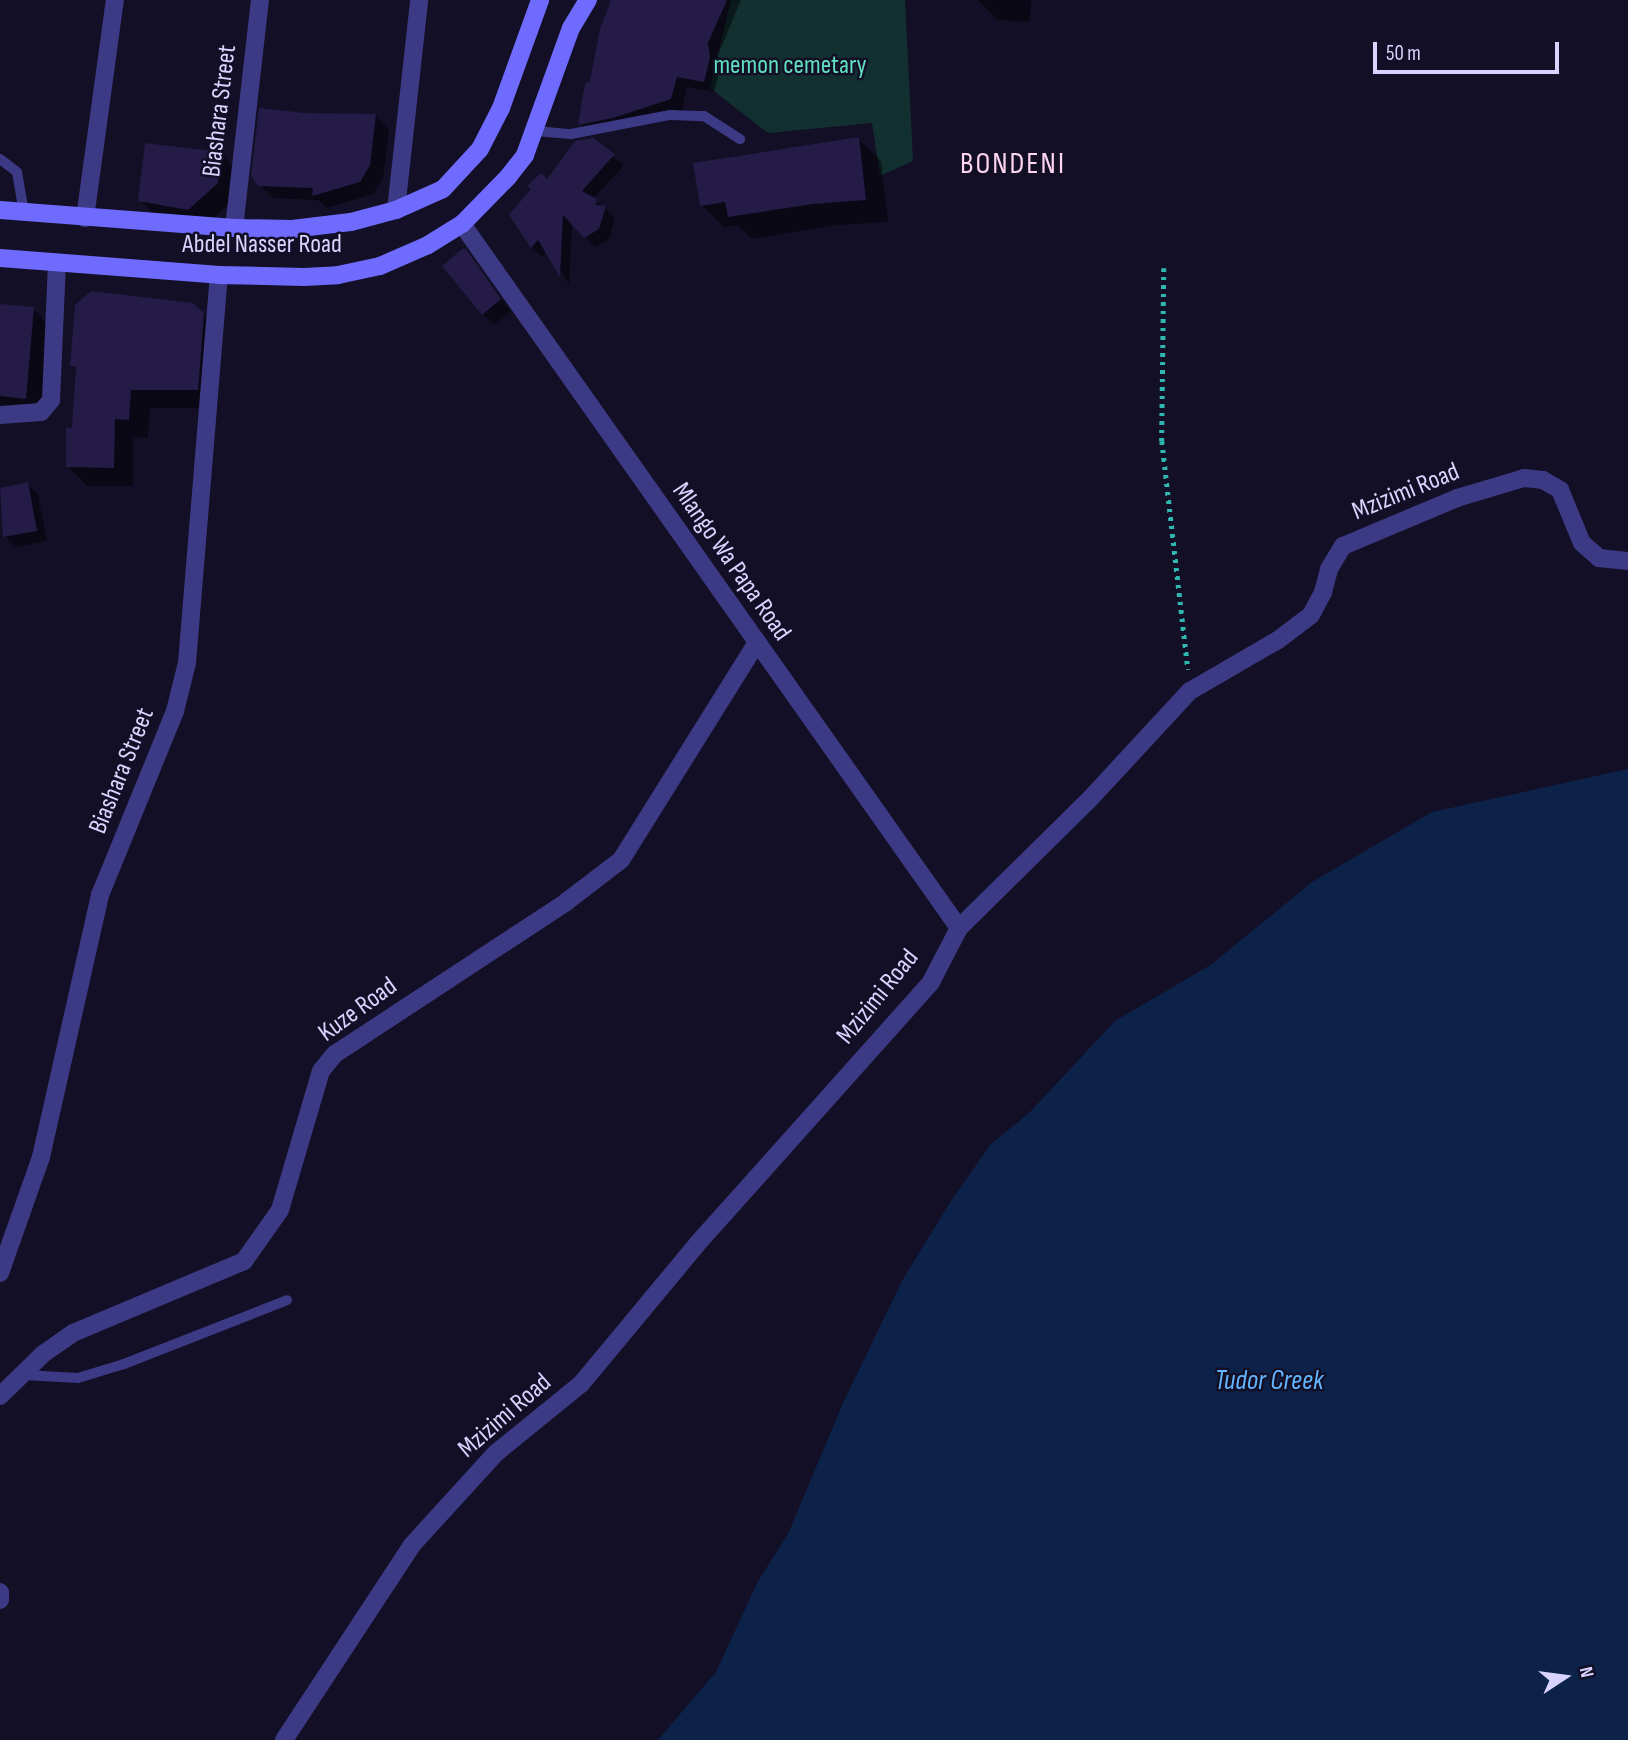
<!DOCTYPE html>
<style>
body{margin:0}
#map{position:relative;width:1628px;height:1740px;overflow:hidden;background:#130f26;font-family:"Sofia Sans Condensed",sans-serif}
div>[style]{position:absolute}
.green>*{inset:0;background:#12302f}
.water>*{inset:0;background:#0c2248}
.shadow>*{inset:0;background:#0007}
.building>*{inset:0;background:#241b47}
.path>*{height:4.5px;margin-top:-2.25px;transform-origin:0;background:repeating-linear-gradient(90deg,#2fb8b0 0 3.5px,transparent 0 8.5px)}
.service>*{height:10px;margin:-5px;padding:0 5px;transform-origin:5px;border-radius:5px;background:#3d3a85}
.minor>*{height:18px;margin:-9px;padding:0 9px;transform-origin:9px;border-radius:9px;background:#3d3a85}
.secondary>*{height:18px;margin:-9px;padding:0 9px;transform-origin:9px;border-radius:9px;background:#6f6bff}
span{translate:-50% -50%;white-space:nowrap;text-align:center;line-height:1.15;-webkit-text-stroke:5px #130f26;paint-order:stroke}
.park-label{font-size:26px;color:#5fe0c0}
.street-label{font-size:26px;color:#d9d4ff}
.water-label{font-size:28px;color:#62b6ff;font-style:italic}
.quarter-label{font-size:30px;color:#ffd6f0;letter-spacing:2px}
.north{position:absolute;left:1530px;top:1642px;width:70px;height:70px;-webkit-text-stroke:5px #130f26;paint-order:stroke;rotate:77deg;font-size:19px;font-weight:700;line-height:28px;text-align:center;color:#d9d4ff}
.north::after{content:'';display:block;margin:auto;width:24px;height:32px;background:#d9d4ff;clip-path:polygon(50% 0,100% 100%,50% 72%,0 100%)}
.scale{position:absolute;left:1373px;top:42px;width:186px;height:32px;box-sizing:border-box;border:4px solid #d9d4ff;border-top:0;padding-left:9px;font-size:21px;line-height:24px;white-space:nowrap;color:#d9d4ff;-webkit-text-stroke:5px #130f26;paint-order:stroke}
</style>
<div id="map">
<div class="green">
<i style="clip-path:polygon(731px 0,905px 0,913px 161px,880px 176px,872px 123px,768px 133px,710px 88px)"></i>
</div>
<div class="water">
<i style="clip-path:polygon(1628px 769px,1628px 1740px,658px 1740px,716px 1672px,758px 1581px,788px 1534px,843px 1403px,903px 1279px,951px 1201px,990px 1145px,1029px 1113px,1115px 1021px,1212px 964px,1312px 882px,1432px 812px)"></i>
</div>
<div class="shadow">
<i style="clip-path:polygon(616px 0,741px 0,718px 55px,720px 70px,714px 92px,687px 87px,682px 110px,591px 135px,580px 124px)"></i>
<i style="clip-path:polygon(978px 0,1031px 0,1030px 22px,998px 20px)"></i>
<i style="clip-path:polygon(305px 115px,376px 116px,389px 129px,383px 178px,373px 194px,327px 208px,318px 200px,273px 198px,260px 185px)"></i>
<i style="clip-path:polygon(858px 139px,881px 161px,888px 222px,837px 225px,752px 239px,738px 225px,724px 227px,702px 205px)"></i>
<i style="clip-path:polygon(592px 140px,624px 165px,593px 199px,615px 218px,609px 239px,595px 247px,572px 222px,569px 284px,547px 251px,542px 257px,532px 247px,512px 215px)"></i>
<i style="clip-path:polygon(221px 154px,238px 171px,234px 200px,205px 226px,157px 217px,140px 200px)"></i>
<i style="clip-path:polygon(466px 252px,511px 311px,494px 325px,483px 314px)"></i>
<i style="clip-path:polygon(0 306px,33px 309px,50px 326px,42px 415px,0 411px)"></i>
<i style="clip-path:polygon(203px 314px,223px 334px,217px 408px,150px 408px,148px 438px,133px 437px,133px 486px,87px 486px,68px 466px,78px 372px,72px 366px)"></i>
<i style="clip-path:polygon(28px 484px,38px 495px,47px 541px,16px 547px,5px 536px,0 489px)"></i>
</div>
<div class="building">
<i style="clip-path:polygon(611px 0,727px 0,708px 43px,710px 58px,704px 82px,677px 77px,671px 99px,613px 118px,578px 125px,585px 83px,590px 81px,600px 29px)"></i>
<i style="clip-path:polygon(259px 108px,305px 113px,376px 114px,370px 165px,360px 182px,312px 196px,313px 188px,258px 186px,251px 176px)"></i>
<i style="clip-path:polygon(859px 137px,866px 200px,813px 204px,728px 217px,725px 202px,700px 206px,693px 163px)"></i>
<i style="clip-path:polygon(593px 138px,615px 154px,582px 191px,597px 199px,596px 205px,606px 206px,599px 229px,584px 238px,563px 215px,560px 277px,538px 240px,531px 248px,509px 215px,531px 189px,527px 186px,541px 173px,547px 179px,575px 141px)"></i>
<i style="clip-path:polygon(145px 143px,222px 152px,218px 183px,188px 210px,138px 201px)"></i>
<i style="clip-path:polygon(462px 249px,466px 249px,501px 299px,482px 315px,442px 266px)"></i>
<i style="clip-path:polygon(91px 291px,193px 303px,204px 313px,198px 390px,131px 390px,129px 420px,115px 419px,114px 468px,66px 467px,66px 428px,72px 428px,76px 367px,70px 366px,75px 305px)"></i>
<i style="clip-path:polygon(0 304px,34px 307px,26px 399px,0 396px)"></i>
<i style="clip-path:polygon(28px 482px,37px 531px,3px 537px,0 488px)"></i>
</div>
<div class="path">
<i style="left:1164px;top:268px;width:173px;rotate:90.7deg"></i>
<i style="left:1162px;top:441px;width:230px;rotate:83.5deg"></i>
</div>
<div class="service">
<i style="left:535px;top:131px;width:36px;rotate:5deg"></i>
<i style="left:571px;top:134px;width:101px;rotate:-10.9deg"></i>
<i style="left:670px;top:115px;width:34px;rotate:2deg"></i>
<i style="left:704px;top:116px;width:43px;rotate:32.6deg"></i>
<i style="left:0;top:159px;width:21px;rotate:37deg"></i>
<i style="left:17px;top:172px;width:42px;rotate:80.3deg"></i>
<i style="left:24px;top:1375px;width:54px;rotate:3.2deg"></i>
<i style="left:78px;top:1378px;width:48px;rotate:-16.9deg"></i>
<i style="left:124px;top:1364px;width:175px;rotate:-21.4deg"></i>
</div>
<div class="minor">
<i style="left:396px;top:210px;width:211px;rotate:-83.7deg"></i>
<i style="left:85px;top:218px;width:220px;rotate:-82.2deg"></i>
<i style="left:462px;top:224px;width:862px;rotate:54.78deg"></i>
<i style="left:234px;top:228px;width:229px;rotate:-83.5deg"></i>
<i style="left:0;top:415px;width:41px;rotate:-4.2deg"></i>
<i style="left:41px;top:412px;width:16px;rotate:-50deg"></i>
<i style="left:51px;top:400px;width:137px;rotate:-87.5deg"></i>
<i style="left:0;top:1273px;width:123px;rotate:-70.5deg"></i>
<i style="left:41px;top:1157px;width:269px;rotate:-77.3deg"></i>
<i style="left:100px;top:895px;width:199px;rotate:-67.8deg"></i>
<i style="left:175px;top:711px;width:49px;rotate:-76deg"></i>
<i style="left:187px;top:663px;width:389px;rotate:-85.3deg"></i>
<i style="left:0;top:1396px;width:60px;rotate:-44.3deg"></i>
<i style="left:43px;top:1354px;width:37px;rotate:-35deg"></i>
<i style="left:73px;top:1333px;width:186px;rotate:-22.8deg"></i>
<i style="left:244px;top:1261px;width:62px;rotate:-54.8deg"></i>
<i style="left:280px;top:1210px;width:145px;rotate:-73.6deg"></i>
<i style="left:321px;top:1071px;width:22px;rotate:-51deg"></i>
<i style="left:335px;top:1054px;width:277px;rotate:-33.3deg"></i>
<i style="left:566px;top:902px;width:69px;rotate:-37.4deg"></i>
<i style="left:621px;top:860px;width:255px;rotate:-58deg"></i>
<i style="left:0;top:1592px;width:8px;rotate:90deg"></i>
<i style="left:284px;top:1740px;width:233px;rotate:-56.7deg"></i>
<i style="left:412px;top:1545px;width:125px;rotate:-47.6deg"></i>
<i style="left:496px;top:1453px;width:109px;rotate:-39.1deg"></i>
<i style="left:581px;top:1384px;width:183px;rotate:-50.3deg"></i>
<i style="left:698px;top:1243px;width:350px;rotate:-48.2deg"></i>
<i style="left:931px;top:982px;width:61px;rotate:-62.6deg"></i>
<i style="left:959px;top:928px;width:181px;rotate:-44.6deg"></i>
<i style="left:1088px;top:801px;width:150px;rotate:-47.2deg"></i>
<i style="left:1190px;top:691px;width:102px;rotate:-30.1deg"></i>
<i style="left:1278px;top:640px;width:41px;rotate:-37.1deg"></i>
<i style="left:1311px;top:615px;width:26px;rotate:-62deg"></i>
<i style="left:1323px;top:592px;width:24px;rotate:-75deg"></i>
<i style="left:1329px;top:569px;width:27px;rotate:-59deg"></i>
<i style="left:1343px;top:546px;width:124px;rotate:-22.8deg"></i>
<i style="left:1457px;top:498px;width:70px;rotate:-16.6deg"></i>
<i style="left:1524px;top:478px;width:19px;rotate:6deg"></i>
<i style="left:1543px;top:480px;width:20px;rotate:30deg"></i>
<i style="left:1560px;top:490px;width:57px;rotate:67.5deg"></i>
<i style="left:1582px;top:543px;width:23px;rotate:41deg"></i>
<i style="left:1599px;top:558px;width:29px;rotate:6deg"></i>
</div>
<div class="secondary">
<i style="left:0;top:210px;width:235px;rotate:4.4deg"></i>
<i style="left:234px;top:228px;width:58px;rotate:1deg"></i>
<i style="left:292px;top:229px;width:59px;rotate:-6.8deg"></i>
<i style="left:351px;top:222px;width:47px;rotate:-14.9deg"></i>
<i style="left:396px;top:210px;width:51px;rotate:-24.1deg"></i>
<i style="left:443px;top:189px;width:54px;rotate:-47.2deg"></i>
<i style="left:480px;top:149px;width:46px;rotate:-62.9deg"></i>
<i style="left:501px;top:108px;width:115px;rotate:-70.1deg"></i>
<i style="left:0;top:258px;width:220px;rotate:4.4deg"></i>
<i style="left:219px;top:275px;width:85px;rotate:1.3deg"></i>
<i style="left:304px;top:277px;width:34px;rotate:-3deg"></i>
<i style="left:338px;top:275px;width:43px;rotate:-12.1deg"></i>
<i style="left:380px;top:266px;width:52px;rotate:-23.6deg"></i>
<i style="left:428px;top:245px;width:40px;rotate:-32deg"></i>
<i style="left:462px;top:224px;width:66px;rotate:-45.6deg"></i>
<i style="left:508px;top:177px;width:28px;rotate:-52deg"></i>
<i style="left:525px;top:155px;width:135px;rotate:-70.1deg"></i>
<i style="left:571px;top:28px;width:33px;rotate:-59deg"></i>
</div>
<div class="park-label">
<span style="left:790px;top:66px">memon cemetary</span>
</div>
<div class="street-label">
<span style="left:220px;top:111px;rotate:-83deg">Biashara Street</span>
<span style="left:262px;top:245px">Abdel Nasser Road</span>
<span style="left:1406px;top:492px;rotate:-22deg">Mzizimi Road</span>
<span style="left:731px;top:562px;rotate:55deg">Mlango Wa Papa Road</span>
<span style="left:122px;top:771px;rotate:-68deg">Biashara Street</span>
<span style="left:878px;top:997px;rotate:-51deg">Mzizimi Road</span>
<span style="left:358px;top:1010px;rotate:-36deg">Kuze Road</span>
<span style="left:505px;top:1416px;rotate:-41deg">Mzizimi Road</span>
</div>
<div class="water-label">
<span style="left:1269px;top:1381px">Tudor Creek</span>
</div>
<div class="quarter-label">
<span style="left:1013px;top:164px">BONDENI</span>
</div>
<div class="north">N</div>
<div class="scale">50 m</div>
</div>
